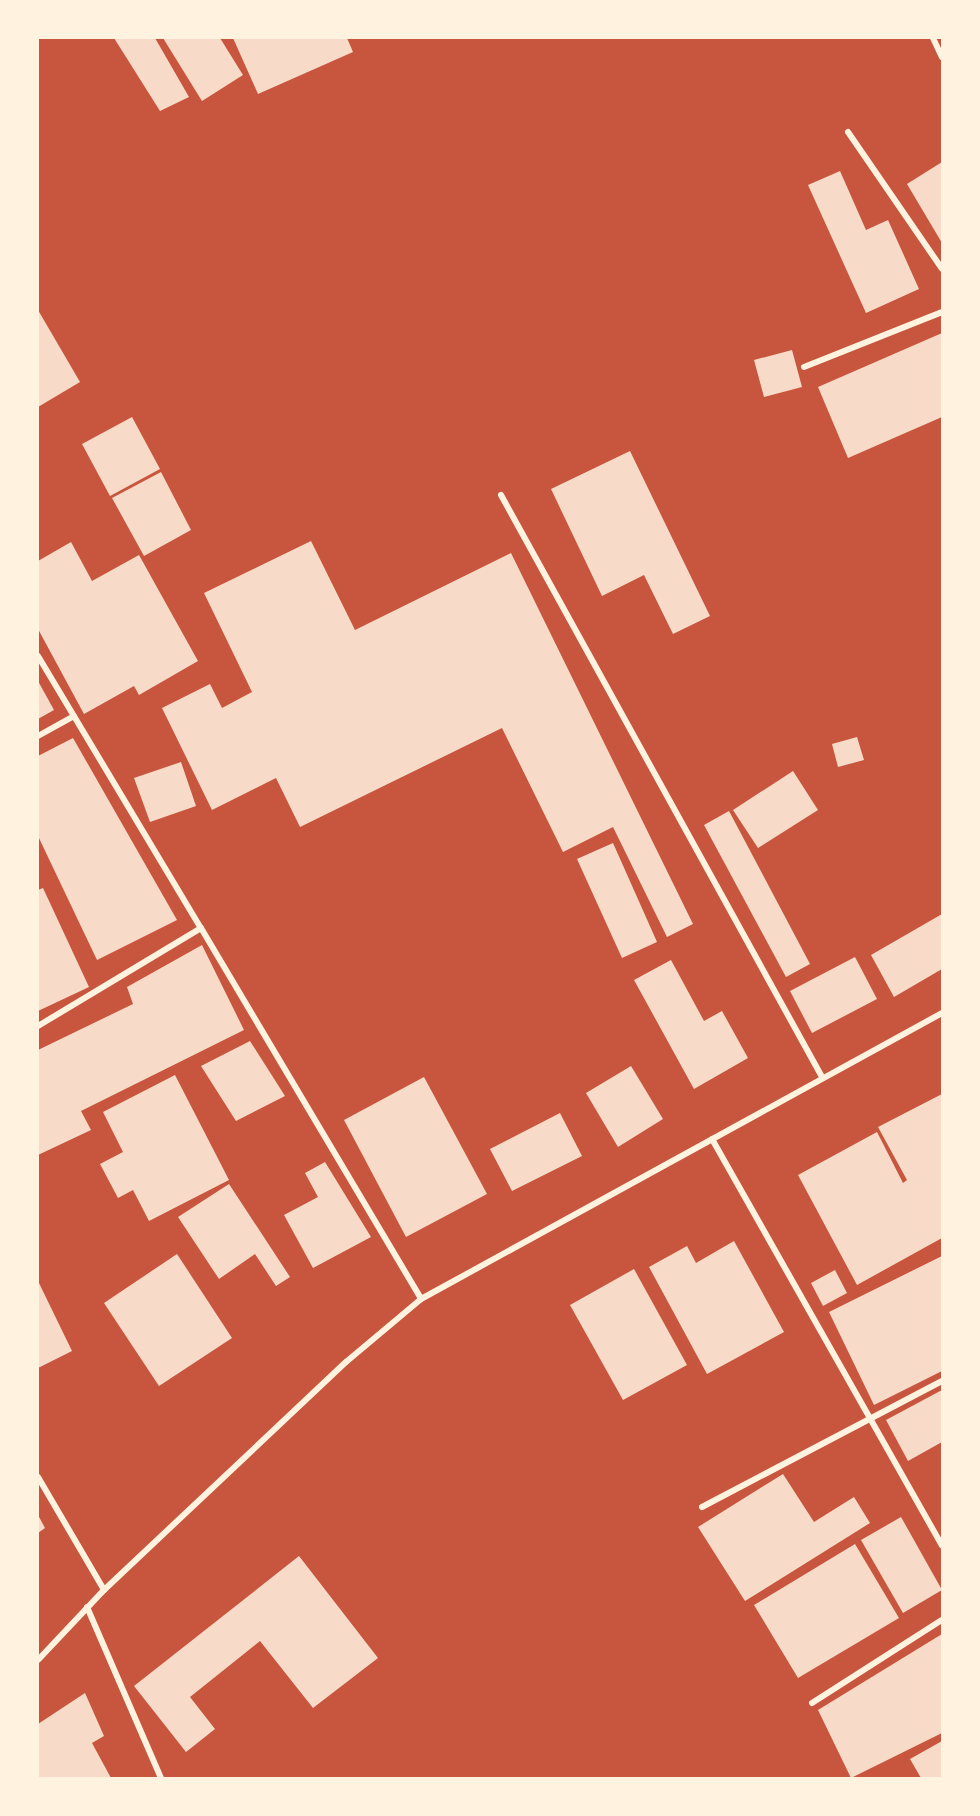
<!DOCTYPE html>
<style>
body{margin:0}
#map{position:relative;width:980px;height:1816px;overflow:hidden;background:#c8553d;font-family:Roboto,sans-serif}
div>[style]{position:absolute}
.building>*{inset:0;background:#f7dbc8}
.minor>*{height:6px;margin:-3px;padding:0 3px;transform-origin:3px;border-radius:3px;background:#fff3e0}
span{translate:-50% -50%;white-space:nowrap;text-align:center;line-height:1.15;-webkit-text-stroke:4.5px #fff3e0;paint-order:stroke}
.frame{position:absolute;inset:0;border:39px solid #fff3e0;pointer-events:none}
</style>
<div id="map">
<div class="building">
<i style="clip-path:polygon(114px 38px,155px 38px,189px 97px,160px 111px)"></i>
<i style="clip-path:polygon(163px 38px,220px 38px,243px 75px,202px 101px)"></i>
<i style="clip-path:polygon(233px 38px,347px 38px,353px 52px,258px 94px)"></i>
<i style="clip-path:polygon(942px 162px,942px 243px,907px 184px)"></i>
<i style="clip-path:polygon(840px 171px,866px 230px,888px 220px,919px 289px,866px 313px,808px 185px)"></i>
<i style="clip-path:polygon(38px 310px,80px 382px,38px 407px)"></i>
<i style="clip-path:polygon(942px 333px,942px 417px,848px 458px,818px 387px)"></i>
<i style="clip-path:polygon(792px 350px,802px 387px,764px 397px,754px 360px)"></i>
<i style="clip-path:polygon(132px 417px,160px 469px,110px 496px,82px 444px)"></i>
<i style="clip-path:polygon(630px 451px,710px 616px,673px 634px,644px 575px,602px 596px,551px 489px)"></i>
<i style="clip-path:polygon(161px 472px,191px 530px,144px 556px,112px 498px)"></i>
<i style="clip-path:polygon(311px 541px,355px 630px,511px 553px,693px 924px,667px 937px,613px 827px,563px 852px,502px 728px,300px 827px,276px 778px,212px 810px,162px 708px,210px 684px,222px 708px,252px 692px,204px 593px)"></i>
<i style="clip-path:polygon(71px 542px,92px 581px,139px 555px,198px 661px,139px 695px,134px 686px,84px 714px,38px 629px,38px 561px)"></i>
<i style="clip-path:polygon(38px 681px,54px 710px,38px 719px)"></i>
<i style="clip-path:polygon(857px 737px,864px 760px,838px 767px,832px 744px)"></i>
<i style="clip-path:polygon(73px 738px,177px 920px,97px 960px,38px 836px,38px 756px)"></i>
<i style="clip-path:polygon(181px 762px,196px 806px,150px 822px,134px 778px)"></i>
<i style="clip-path:polygon(793px 771px,818px 810px,758px 848px,733px 810px)"></i>
<i style="clip-path:polygon(729px 811px,810px 964px,786px 977px,704px 825px)"></i>
<i style="clip-path:polygon(613px 843px,657px 942px,622px 958px,577px 859px)"></i>
<i style="clip-path:polygon(43px 888px,89px 987px,38px 1011px,38px 890px)"></i>
<i style="clip-path:polygon(942px 914px,942px 969px,894px 997px,871px 955px)"></i>
<i style="clip-path:polygon(202px 945px,244px 1030px,81px 1111px,91px 1130px,38px 1155px,38px 1050px,133px 1004px,127px 987px)"></i>
<i style="clip-path:polygon(855px 957px,877px 999px,812px 1033px,790px 991px)"></i>
<i style="clip-path:polygon(671px 960px,704px 1021px,722px 1011px,748px 1058px,694px 1089px,634px 980px)"></i>
<i style="clip-path:polygon(250px 1041px,285px 1096px,236px 1121px,201px 1066px)"></i>
<i style="clip-path:polygon(631px 1066px,663px 1119px,618px 1147px,586px 1093px)"></i>
<i style="clip-path:polygon(175px 1075px,229px 1180px,149px 1221px,133px 1190px,118px 1198px,100px 1164px,123px 1152px,103px 1112px)"></i>
<i style="clip-path:polygon(424px 1077px,487px 1194px,406px 1237px,344px 1120px)"></i>
<i style="clip-path:polygon(942px 1094px,942px 1238px,857px 1285px,798px 1175px,877px 1132px,903px 1183px,907px 1180px,878px 1127px)"></i>
<i style="clip-path:polygon(560px 1113px,582px 1156px,512px 1191px,490px 1149px)"></i>
<i style="clip-path:polygon(325px 1162px,371px 1237px,313px 1268px,284px 1215px,318px 1197px,305px 1173px)"></i>
<i style="clip-path:polygon(229px 1184px,290px 1277px,276px 1286px,255px 1254px,219px 1279px,178px 1217px)"></i>
<i style="clip-path:polygon(734px 1241px,784px 1332px,707px 1374px,649px 1267px,687px 1246px,696px 1263px)"></i>
<i style="clip-path:polygon(177px 1254px,232px 1338px,159px 1386px,104px 1303px)"></i>
<i style="clip-path:polygon(942px 1256px,942px 1371px,874px 1405px,829px 1312px)"></i>
<i style="clip-path:polygon(634px 1269px,687px 1365px,623px 1400px,570px 1305px)"></i>
<i style="clip-path:polygon(835px 1270px,847px 1293px,823px 1306px,811px 1283px)"></i>
<i style="clip-path:polygon(38px 1281px,72px 1351px,38px 1368px)"></i>
<i style="clip-path:polygon(942px 1390px,942px 1442px,908px 1461px,886px 1420px)"></i>
<i style="clip-path:polygon(783px 1474px,814px 1522px,854px 1497px,870px 1523px,745px 1601px,698px 1527px)"></i>
<i style="clip-path:polygon(38px 1515px,45px 1528px,38px 1533px)"></i>
<i style="clip-path:polygon(901px 1517px,942px 1590px,903px 1613px,861px 1540px)"></i>
<i style="clip-path:polygon(855px 1544px,899px 1618px,798px 1678px,754px 1605px)"></i>
<i style="clip-path:polygon(299px 1556px,378px 1658px,313px 1708px,260px 1641px,190px 1697px,215px 1729px,186px 1752px,134px 1686px)"></i>
<i style="clip-path:polygon(942px 1634px,942px 1733px,851px 1778px,818px 1710px)"></i>
<i style="clip-path:polygon(85px 1693px,104px 1736px,92px 1743px,111px 1778px,38px 1778px,38px 1724px)"></i>
<i style="clip-path:polygon(942px 1741px,942px 1778px,921px 1778px,910px 1759px)"></i>
</div>
<div class="minor">
<i style="left:933px;top:38px;width:21px;rotate:65deg"></i>
<i style="left:848px;top:132px;width:166px;rotate:55.5deg"></i>
<i style="left:804px;top:367px;width:149px;rotate:-21.7deg"></i>
<i style="left:501px;top:495px;width:665px;rotate:61.12deg"></i>
<i style="left:38px;top:656px;width:317px;rotate:59.1deg"></i>
<i style="left:38px;top:736px;width:41px;rotate:-29.1deg"></i>
<i style="left:38px;top:1026px;width:190px;rotate:-31deg"></i>
<i style="left:201px;top:928px;width:431px;rotate:59.3deg"></i>
<i style="left:712px;top:1139px;width:467px;rotate:60.5deg"></i>
<i style="left:38px;top:1477px;width:131px;rotate:59.7deg"></i>
<i style="left:702px;top:1507px;width:271px;rotate:-27.7deg"></i>
<i style="left:87px;top:1607px;width:186px;rotate:66.6deg"></i>
<i style="left:38px;top:1660px;width:96px;rotate:-46.7deg"></i>
<i style="left:104px;top:1590px;width:332px;rotate:-43.3deg"></i>
<i style="left:346px;top:1362px;width:98px;rotate:-40deg"></i>
<i style="left:421px;top:1299px;width:594px;rotate:-28.76deg"></i>
<i style="left:812px;top:1703px;width:154px;rotate:-32.6deg"></i>
</div>
<div class="frame"></div>
</div>
